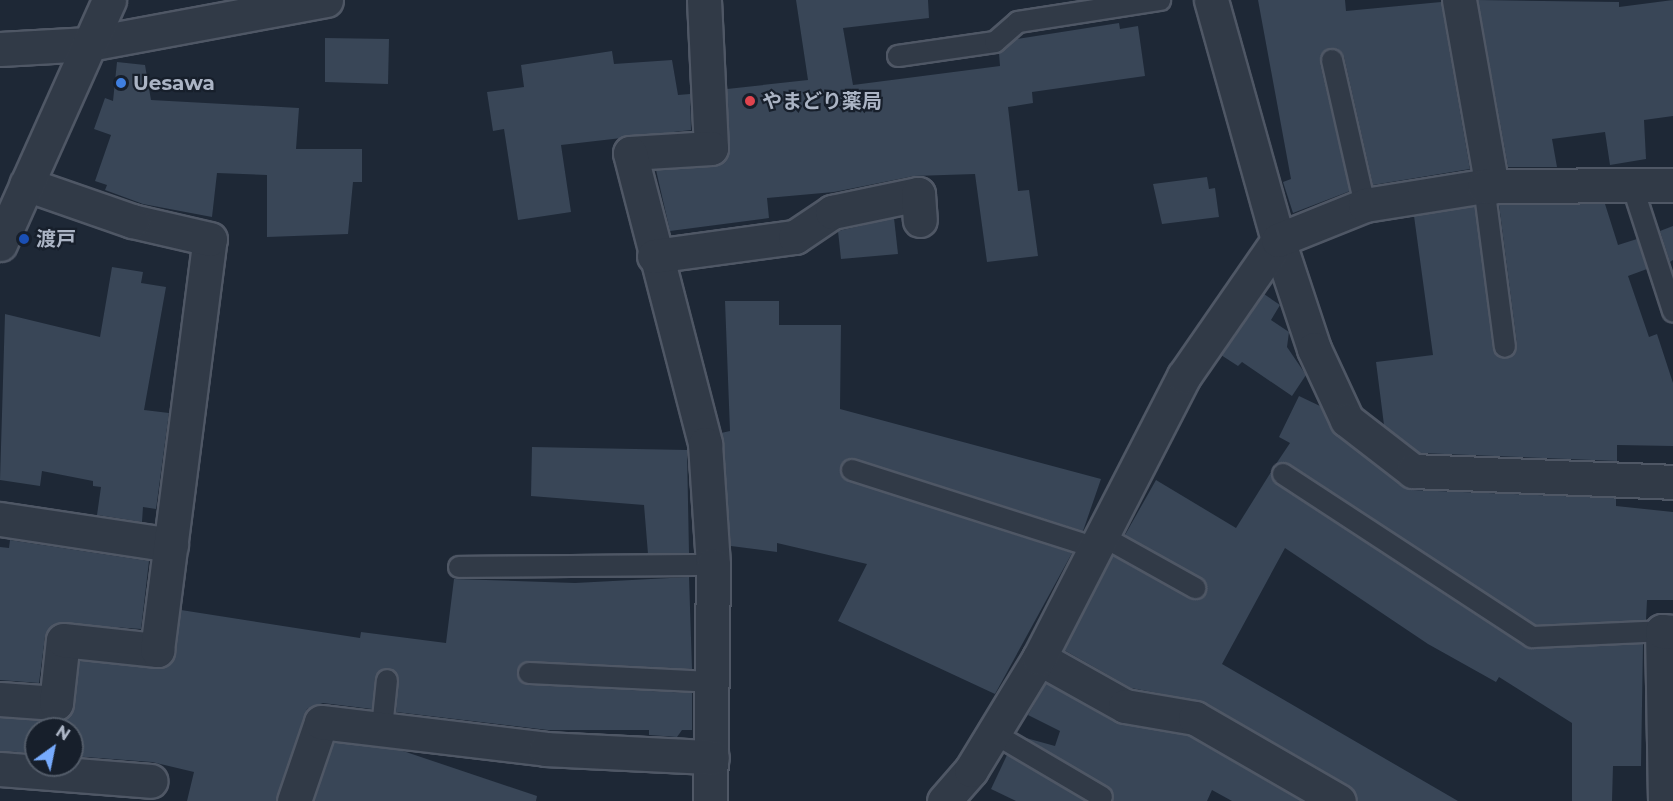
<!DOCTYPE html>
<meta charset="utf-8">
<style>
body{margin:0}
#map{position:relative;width:1673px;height:801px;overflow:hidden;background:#1e2836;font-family:Montserrat,"Noto Sans JP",sans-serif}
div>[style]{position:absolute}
.building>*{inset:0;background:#394657}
.roads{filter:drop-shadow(2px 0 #4f5765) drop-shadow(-2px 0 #4f5765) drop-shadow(0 2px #4f5765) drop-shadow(0 -2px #4f5765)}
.service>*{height:20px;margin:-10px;padding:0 10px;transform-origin:10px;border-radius:10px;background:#313a47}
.minor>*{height:33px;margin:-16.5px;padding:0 16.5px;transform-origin:16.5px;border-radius:16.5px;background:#313a47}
.tertiary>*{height:33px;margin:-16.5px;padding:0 16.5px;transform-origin:16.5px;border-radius:16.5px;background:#313a47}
.dots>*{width:16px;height:16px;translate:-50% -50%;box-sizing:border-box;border:3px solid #171f2b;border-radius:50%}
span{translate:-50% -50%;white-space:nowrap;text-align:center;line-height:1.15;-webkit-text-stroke:4.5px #171f2b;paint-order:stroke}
.poi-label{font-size:20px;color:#abb4c4;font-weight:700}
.left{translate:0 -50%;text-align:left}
.north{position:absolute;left:24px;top:717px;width:60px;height:60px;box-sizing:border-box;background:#171f2b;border:2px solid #525b68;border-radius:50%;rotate:33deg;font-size:16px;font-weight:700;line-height:24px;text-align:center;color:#abb4c4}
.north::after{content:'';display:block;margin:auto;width:21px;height:27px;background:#77abfd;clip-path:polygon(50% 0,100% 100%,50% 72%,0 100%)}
</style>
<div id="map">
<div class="building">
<i style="clip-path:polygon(796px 0,928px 0,929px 18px,843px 28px,853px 85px,1000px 66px,999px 53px,1017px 39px,1119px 23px,1120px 29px,1138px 26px,1145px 76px,1032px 92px,1033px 103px,1008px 107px,1018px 191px,1029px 190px,1038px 256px,987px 262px,975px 174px,914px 176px,834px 192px,767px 198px,769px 218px,670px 231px,656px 170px,713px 167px,727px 157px,727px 89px,808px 80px)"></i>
<i style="clip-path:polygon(1258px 0,1345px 0,1346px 11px,1441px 2px,1470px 169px,1373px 185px,1344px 57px,1329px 49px,1320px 63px,1350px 191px,1293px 213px,1283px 182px,1291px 179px)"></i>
<i style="clip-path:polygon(1478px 0,1619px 2px,1619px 7px,1673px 0,1673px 116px,1644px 120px,1646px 159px,1610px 165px,1605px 132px,1552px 139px,1557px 167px,1508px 167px)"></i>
<i style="clip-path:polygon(325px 38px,389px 39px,388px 84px,325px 82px)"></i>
<i style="clip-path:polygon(612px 51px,614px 64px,672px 60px,678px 95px,690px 94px,691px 130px,561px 145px,571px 212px,518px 220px,504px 129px,493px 131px,487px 92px,524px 87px,521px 65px)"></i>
<i style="clip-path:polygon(117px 62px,145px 65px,151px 100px,299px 108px,296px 149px,362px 149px,362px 182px,353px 182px,348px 234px,267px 237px,267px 175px,217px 173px,212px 217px,143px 204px,105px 190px,107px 185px,95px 181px,111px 135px,94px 129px,105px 98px,113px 101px)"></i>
<i style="clip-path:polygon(1207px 177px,1209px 189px,1215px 188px,1219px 217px,1162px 224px,1153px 184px)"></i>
<i style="clip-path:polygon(1563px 204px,1605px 204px,1618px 245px,1637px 239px,1647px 269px,1628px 276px,1649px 337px,1657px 334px,1673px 383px,1673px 446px,1617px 445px,1617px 461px,1420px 453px,1384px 425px,1376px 362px,1433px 355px,1414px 216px,1475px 206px,1493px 349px,1506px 359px,1517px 345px,1499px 205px)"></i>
<i style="clip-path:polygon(894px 218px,898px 254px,841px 259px,838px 231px)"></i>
<i style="clip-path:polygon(1673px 226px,1673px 260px,1670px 262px,1660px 231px)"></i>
<i style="clip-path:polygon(112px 267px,143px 272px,141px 283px,166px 287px,144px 410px,169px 413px,156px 509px,143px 507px,142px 522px,97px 515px,101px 487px,93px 486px,93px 481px,42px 471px,40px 486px,0 480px,5px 314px,100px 337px)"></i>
<i style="clip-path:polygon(1264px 294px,1280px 305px,1271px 320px,1289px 332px,1287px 347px,1306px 375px,1292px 396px,1242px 362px,1238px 366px,1221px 355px)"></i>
<i style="clip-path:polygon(725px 301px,779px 301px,779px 325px,841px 325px,840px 409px,1101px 479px,1083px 531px,856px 459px,841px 466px,848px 481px,1072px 553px,995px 694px,838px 621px,867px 564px,777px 543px,777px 552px,731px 546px,721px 433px,730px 431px)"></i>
<i style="clip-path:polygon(1299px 396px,1320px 406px,1336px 435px,1412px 490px,1616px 498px,1616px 506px,1673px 512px,1673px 600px,1647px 600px,1646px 620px,1535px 625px,1290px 464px,1276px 464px,1290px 443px,1279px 437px)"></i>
<i style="clip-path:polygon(532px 447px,687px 450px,689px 553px,648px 554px,644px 505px,531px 496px)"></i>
<i style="clip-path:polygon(1271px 472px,1276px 484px,1525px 647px,1643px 644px,1641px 766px,1613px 766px,1612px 801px,1572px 801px,1572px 723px,1499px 677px,1496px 682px,1428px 644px,1285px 548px,1222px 664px,1458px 801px,1358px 801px,1348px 785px,1204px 702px,1131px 688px,1064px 650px,1113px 556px,1190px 599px,1206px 593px,1201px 578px,1125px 535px,1156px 480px,1236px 528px)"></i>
<i style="clip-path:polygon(10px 540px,149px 561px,141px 629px,56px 623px,45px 637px,39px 683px,0 680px,0 547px,9px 548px)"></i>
<i style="clip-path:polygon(689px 577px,692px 669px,530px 661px,517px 672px,528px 685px,692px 693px,692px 730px,682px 730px,677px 737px,649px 735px,649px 730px,548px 730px,396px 712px,398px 676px,388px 668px,375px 678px,372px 709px,323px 703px,307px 709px,276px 801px,187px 801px,194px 772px,152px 762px,72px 756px,72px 729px,36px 729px,36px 753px,0 751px,0 718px,55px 722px,71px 714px,80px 661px,165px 667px,175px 653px,181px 610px,360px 638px,361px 632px,446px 643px,454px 579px,575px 583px)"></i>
<i style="clip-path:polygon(1046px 683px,1116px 723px,1189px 736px,1301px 801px,1232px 801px,1212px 790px,1207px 801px,1113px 801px,1108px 787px,1026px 738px,1055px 746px,1060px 731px,1028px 715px)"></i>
<i style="clip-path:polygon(334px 742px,403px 751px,537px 796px,536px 801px,314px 801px)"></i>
<i style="clip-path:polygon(1007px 755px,1085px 801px,1016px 801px,991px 789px)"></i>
</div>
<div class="roads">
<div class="service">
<i style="left:898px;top:56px;width:98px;rotate:-8.2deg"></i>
<i style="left:995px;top:42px;width:30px;rotate:-41deg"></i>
<i style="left:1018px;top:22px;width:144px;rotate:-8.8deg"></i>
<i style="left:1332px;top:60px;width:149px;rotate:77.2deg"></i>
<i style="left:1632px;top:185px;width:133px;rotate:72deg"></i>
<i style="left:1484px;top:186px;width:162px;rotate:82.6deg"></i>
<i style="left:852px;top:470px;width:257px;rotate:17.7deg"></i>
<i style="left:1283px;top:474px;width:298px;rotate:33.2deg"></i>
<i style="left:1532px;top:637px;width:130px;rotate:-2.6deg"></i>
<i style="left:1102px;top:536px;width:107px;rotate:29.2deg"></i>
<i style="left:459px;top:567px;width:254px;rotate:-0.5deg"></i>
<i style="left:529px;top:673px;width:182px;rotate:2.8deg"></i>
<i style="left:382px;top:728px;width:48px;rotate:-84.1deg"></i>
<i style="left:995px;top:734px;width:124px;rotate:30.5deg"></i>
</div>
<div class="minor">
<i style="left:704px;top:0;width:148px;rotate:87.3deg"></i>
<i style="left:711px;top:148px;width:81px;rotate:176.5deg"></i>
<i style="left:630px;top:153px;width:301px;rotate:75.5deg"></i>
<i style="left:705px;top:444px;width:121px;rotate:86.2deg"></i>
<i style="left:713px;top:565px;width:236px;rotate:90.7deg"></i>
<i style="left:1211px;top:0;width:249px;rotate:74.4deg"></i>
<i style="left:1278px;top:240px;width:115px;rotate:71.7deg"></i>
<i style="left:1314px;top:349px;width:78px;rotate:65.1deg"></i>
<i style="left:1347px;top:420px;width:83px;rotate:37.7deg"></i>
<i style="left:1413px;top:471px;width:260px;rotate:2.4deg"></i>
<i style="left:1459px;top:0;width:190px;rotate:80deg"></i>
<i style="left:654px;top:256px;width:142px;rotate:-7.7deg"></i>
<i style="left:795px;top:237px;width:45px;rotate:-34deg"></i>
<i style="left:832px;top:212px;width:88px;rotate:-11.8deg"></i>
<i style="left:918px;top:194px;width:26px;rotate:86deg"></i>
<i style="left:0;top:519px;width:173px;rotate:8.6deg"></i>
<i style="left:1039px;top:658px;width:98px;rotate:29.2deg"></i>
<i style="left:1125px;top:706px;width:71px;rotate:9.7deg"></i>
<i style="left:1195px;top:718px;width:166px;rotate:30deg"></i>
<i style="left:0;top:699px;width:56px;rotate:4.1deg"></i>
<i style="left:56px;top:703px;width:63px;rotate:-83.7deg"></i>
<i style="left:63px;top:640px;width:95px;rotate:6.1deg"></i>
<i style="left:157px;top:650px;width:414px;rotate:-82.7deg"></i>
<i style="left:210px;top:239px;width:80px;rotate:-167deg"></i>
<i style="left:132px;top:221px;width:112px;rotate:-160.8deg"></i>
<i style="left:0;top:769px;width:151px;rotate:4.5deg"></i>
<i style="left:294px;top:801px;width:83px;rotate:-71.1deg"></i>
<i style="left:321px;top:722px;width:227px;rotate:6.8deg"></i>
<i style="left:546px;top:749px;width:166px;rotate:2.8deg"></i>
<i style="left:944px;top:801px;width:41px;rotate:-48.9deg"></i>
<i style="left:971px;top:770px;width:131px;rotate:-58.7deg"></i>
<i style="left:1039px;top:658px;width:317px;rotate:-62.8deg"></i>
<i style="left:1184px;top:376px;width:165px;rotate:-55.3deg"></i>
<i style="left:1278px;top:240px;width:94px;rotate:-21.9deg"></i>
<i style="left:1365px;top:205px;width:121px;rotate:-9.1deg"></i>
<i style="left:1484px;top:186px;width:189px;rotate:-0.3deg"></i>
<i style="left:1665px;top:801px;width:170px;rotate:-91deg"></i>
<i style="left:1662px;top:631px;width:11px;rotate:5deg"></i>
</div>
<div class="tertiary">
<i style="left:0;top:49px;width:89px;rotate:-3.2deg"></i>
<i style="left:89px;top:44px;width:241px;rotate:-10.5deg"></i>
<i style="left:0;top:244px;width:267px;rotate:-65.9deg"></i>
</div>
</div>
<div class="dots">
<i style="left:121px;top:83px;background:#3f7fe0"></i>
<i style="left:750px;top:101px;background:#e0444e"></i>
<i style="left:24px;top:239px;background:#1a4fb4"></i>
</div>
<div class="poi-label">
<span class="left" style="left:133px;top:83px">Uesawa</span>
<span class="left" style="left:762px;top:101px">やまどり薬局</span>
<span class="left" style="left:36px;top:239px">渡戸</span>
</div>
<div class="north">N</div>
</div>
